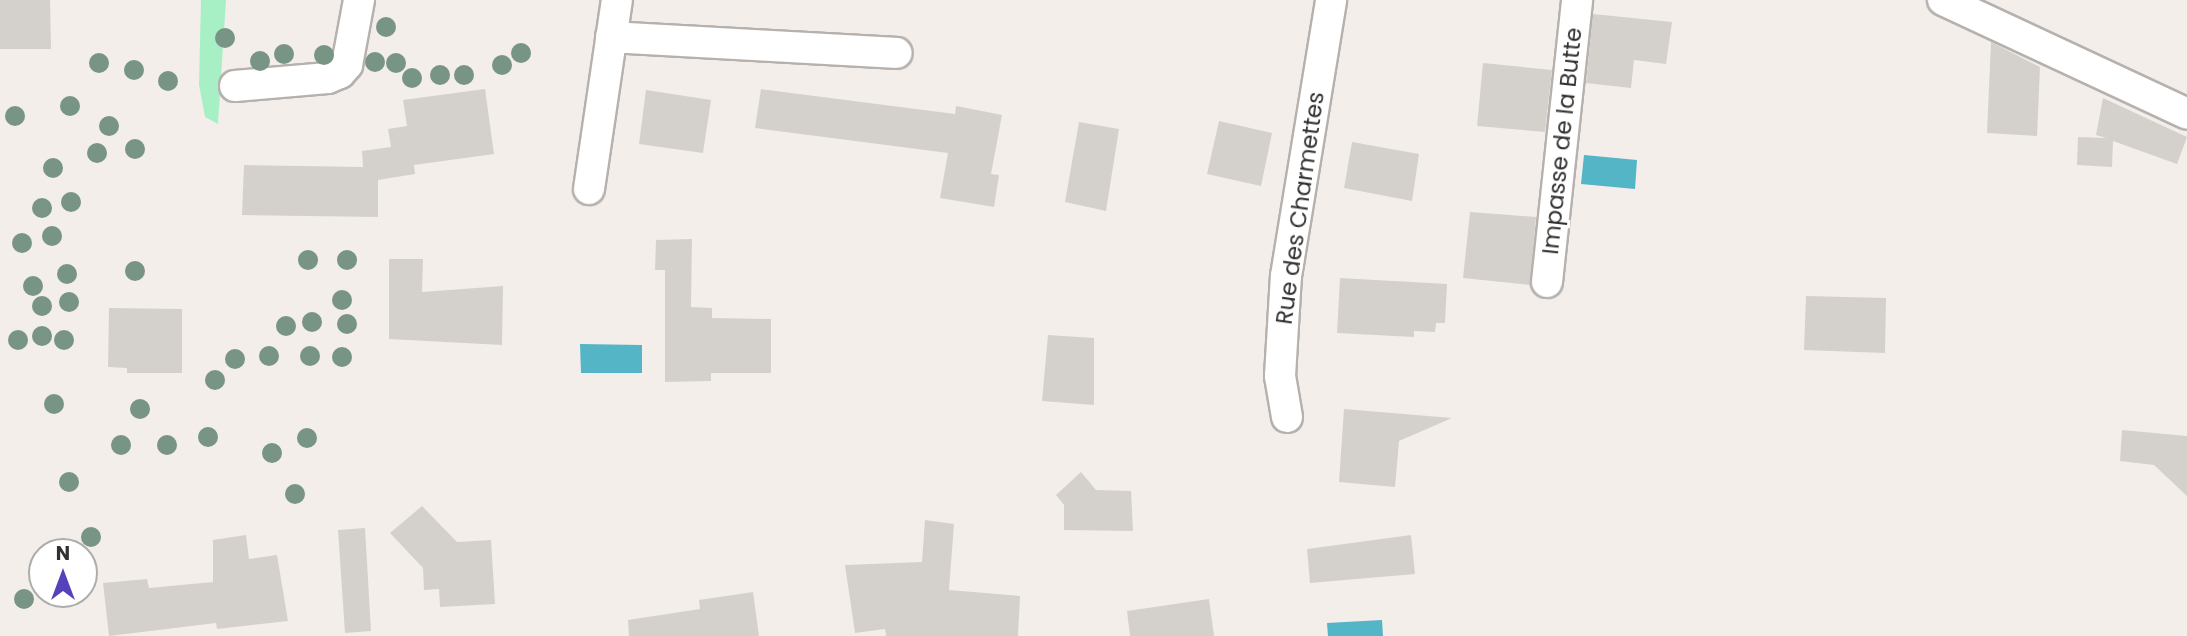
<!DOCTYPE html>
<style>
body{margin:0}
#map{position:relative;width:2187px;height:636px;overflow:hidden;background:#f3eeea;font-family:Poppins,sans-serif}
div>[style]{position:absolute}
.green>*{inset:0;background:#a7f0c5}
.water>*{inset:0;background:#54b5c6}
.building>*{inset:0;background:#d4d1cc}
.roads{filter:drop-shadow(2px 0 #b6b1ad) drop-shadow(-2px 0 #b6b1ad) drop-shadow(0 2px #b6b1ad) drop-shadow(0 -2px #b6b1ad)}
.minor>*{height:30px;margin:-15px;padding:0 15px;transform-origin:15px;border-radius:15px;background:#fff}
.trees>*{width:20px;height:20px;margin:-10px;border-radius:50%;background:#789484}
span{translate:-50% -50%;white-space:nowrap;text-align:center;line-height:1.15;-webkit-text-stroke:6px #fff;paint-order:stroke}
.street-label{font-size:23px;color:#33312f}
.north{position:absolute;left:28px;top:538px;width:70px;height:70px;box-sizing:border-box;background:#fff;border:2px solid #adadac;border-radius:50%;rotate:0deg;font-size:19px;font-weight:700;line-height:28px;text-align:center;color:#33312f}
.north::after{content:'';display:block;margin:auto;width:24px;height:32px;background:#5541b9;clip-path:polygon(50% 0,100% 100%,50% 72%,0 100%)}
</style>
<div id="map">
<div class="green">
<i style="clip-path:polygon(201px 0,226px 0,218px 124px,205px 117px,199px 85px)"></i>
</div>
<div class="water">
<i style="clip-path:polygon(1584px 155px,1637px 160px,1635px 189px,1581px 184px)"></i>
<i style="clip-path:polygon(580px 344px,642px 345px,642px 373px,581px 373px)"></i>
<i style="clip-path:polygon(1382px 620px,1383px 636px,1328px 636px,1327px 623px)"></i>
</div>
<div class="building">
<i style="clip-path:polygon(0 0,50px 0,51px 49px,0 49px)"></i>
<i style="clip-path:polygon(1593px 14px,1672px 22px,1666px 64px,1634px 60px,1631px 88px,1586px 83px)"></i>
<i style="clip-path:polygon(1991px 42px,2040px 67px,2037px 136px,1987px 133px)"></i>
<i style="clip-path:polygon(1483px 63px,1552px 70px,1545px 132px,1477px 126px)"></i>
<i style="clip-path:polygon(485px 89px,494px 154px,414px 165px,415px 174px,378px 180px,378px 217px,242px 215px,244px 165px,363px 167px,362px 151px,391px 147px,388px 129px,407px 126px,403px 100px)"></i>
<i style="clip-path:polygon(761px 89px,955px 114px,956px 106px,1002px 115px,991px 174px,999px 175px,994px 207px,940px 198px,948px 153px,755px 128px)"></i>
<i style="clip-path:polygon(646px 90px,711px 100px,703px 153px,639px 144px)"></i>
<i style="clip-path:polygon(2103px 98px,2187px 137px,2177px 164px,2113px 141px,2112px 167px,2077px 165px,2078px 137px,2106px 138px,2096px 135px)"></i>
<i style="clip-path:polygon(1219px 121px,1272px 133px,1261px 186px,1207px 174px)"></i>
<i style="clip-path:polygon(1079px 122px,1119px 129px,1106px 211px,1065px 202px)"></i>
<i style="clip-path:polygon(1352px 142px,1419px 154px,1412px 201px,1344px 188px)"></i>
<i style="clip-path:polygon(1470px 212px,1536px 217px,1530px 285px,1463px 278px)"></i>
<i style="clip-path:polygon(692px 239px,691px 307px,712px 308px,712px 318px,771px 319px,771px 373px,711px 373px,711px 381px,665px 382px,665px 270px,655px 270px,656px 240px)"></i>
<i style="clip-path:polygon(389px 259px,423px 259px,422px 292px,503px 286px,502px 345px,389px 339px)"></i>
<i style="clip-path:polygon(1340px 278px,1447px 284px,1445px 323px,1436px 323px,1435px 332px,1414px 331px,1414px 337px,1337px 333px)"></i>
<i style="clip-path:polygon(1806px 296px,1886px 298px,1885px 353px,1804px 350px)"></i>
<i style="clip-path:polygon(109px 308px,182px 309px,182px 373px,127px 373px,127px 368px,108px 367px)"></i>
<i style="clip-path:polygon(1048px 335px,1094px 338px,1094px 405px,1042px 401px)"></i>
<i style="clip-path:polygon(1344px 409px,1452px 418px,1399px 441px,1395px 487px,1339px 482px)"></i>
<i style="clip-path:polygon(2122px 430px,2187px 436px,2187px 496px,2154px 465px,2120px 461px)"></i>
<i style="clip-path:polygon(1081px 472px,1096px 490px,1131px 491px,1133px 531px,1064px 530px,1064px 505px,1056px 495px)"></i>
<i style="clip-path:polygon(422px 506px,457px 542px,491px 540px,495px 604px,440px 607px,439px 589px,424px 590px,423px 568px,390px 533px)"></i>
<i style="clip-path:polygon(925px 520px,954px 524px,949px 590px,1020px 596px,1018px 636px,886px 636px,885px 629px,855px 633px,845px 565px,922px 562px)"></i>
<i style="clip-path:polygon(365px 528px,371px 631px,345px 633px,338px 530px)"></i>
<i style="clip-path:polygon(246px 535px,249px 559px,277px 555px,288px 621px,217px 629px,216px 623px,109px 636px,103px 583px,147px 579px,149px 588px,213px 582px,213px 540px)"></i>
<i style="clip-path:polygon(1411px 535px,1415px 574px,1310px 583px,1307px 549px)"></i>
<i style="clip-path:polygon(753px 592px,759px 636px,629px 636px,628px 620px,700px 609px,699px 600px)"></i>
<i style="clip-path:polygon(1209px 599px,1214px 636px,1130px 636px,1127px 611px)"></i>
</div>
<div class="roads">
<div class="minor">
<i style="left:1943px;top:0;width:269px;rotate:25deg"></i>
<i style="left:611px;top:37px;width:286px;rotate:3.2deg"></i>
<i style="left:235px;top:86px;width:93px;rotate:-4.9deg"></i>
<i style="left:328px;top:78px;width:13px;rotate:-23deg"></i>
<i style="left:340px;top:73px;width:11px;rotate:-49deg"></i>
<i style="left:347px;top:65px;width:66px;rotate:-79.5deg"></i>
<i style="left:589px;top:189px;width:191px;rotate:-81.6deg"></i>
<i style="left:1547px;top:282px;width:284px;rotate:-83.9deg"></i>
<i style="left:1287px;top:417px;width:42px;rotate:-99.7deg"></i>
<i style="left:1280px;top:376px;width:100px;rotate:-86.6deg"></i>
<i style="left:1286px;top:276px;width:280px;rotate:-80.7deg"></i>
</div>
</div>
<div class="trees">
<i style="left:386px;top:27px"></i>
<i style="left:225px;top:38px"></i>
<i style="left:521px;top:53px"></i>
<i style="left:284px;top:54px"></i>
<i style="left:324px;top:55px"></i>
<i style="left:260px;top:61px"></i>
<i style="left:375px;top:62px"></i>
<i style="left:99px;top:63px"></i>
<i style="left:396px;top:63px"></i>
<i style="left:502px;top:65px"></i>
<i style="left:134px;top:70px"></i>
<i style="left:440px;top:75px"></i>
<i style="left:464px;top:75px"></i>
<i style="left:412px;top:78px"></i>
<i style="left:168px;top:81px"></i>
<i style="left:70px;top:106px"></i>
<i style="left:15px;top:116px"></i>
<i style="left:109px;top:126px"></i>
<i style="left:135px;top:149px"></i>
<i style="left:97px;top:153px"></i>
<i style="left:53px;top:168px"></i>
<i style="left:71px;top:202px"></i>
<i style="left:42px;top:208px"></i>
<i style="left:52px;top:236px"></i>
<i style="left:22px;top:243px"></i>
<i style="left:308px;top:260px"></i>
<i style="left:347px;top:260px"></i>
<i style="left:135px;top:271px"></i>
<i style="left:67px;top:274px"></i>
<i style="left:33px;top:286px"></i>
<i style="left:342px;top:300px"></i>
<i style="left:69px;top:302px"></i>
<i style="left:42px;top:306px"></i>
<i style="left:312px;top:322px"></i>
<i style="left:347px;top:324px"></i>
<i style="left:286px;top:326px"></i>
<i style="left:42px;top:336px"></i>
<i style="left:18px;top:340px"></i>
<i style="left:64px;top:340px"></i>
<i style="left:269px;top:356px"></i>
<i style="left:310px;top:356px"></i>
<i style="left:342px;top:357px"></i>
<i style="left:235px;top:359px"></i>
<i style="left:215px;top:380px"></i>
<i style="left:54px;top:404px"></i>
<i style="left:140px;top:409px"></i>
<i style="left:208px;top:437px"></i>
<i style="left:307px;top:438px"></i>
<i style="left:121px;top:445px"></i>
<i style="left:167px;top:445px"></i>
<i style="left:272px;top:453px"></i>
<i style="left:69px;top:482px"></i>
<i style="left:295px;top:494px"></i>
<i style="left:91px;top:537px"></i>
<i style="left:24px;top:599px"></i>
</div>
<div class="street-label">
<span style="left:1562px;top:141px;rotate:-84deg">Impasse de la Butte</span>
<span style="left:1300px;top:208px;rotate:-82deg">Rue des Charmettes</span>
</div>
<div class="north">N</div>
</div>
